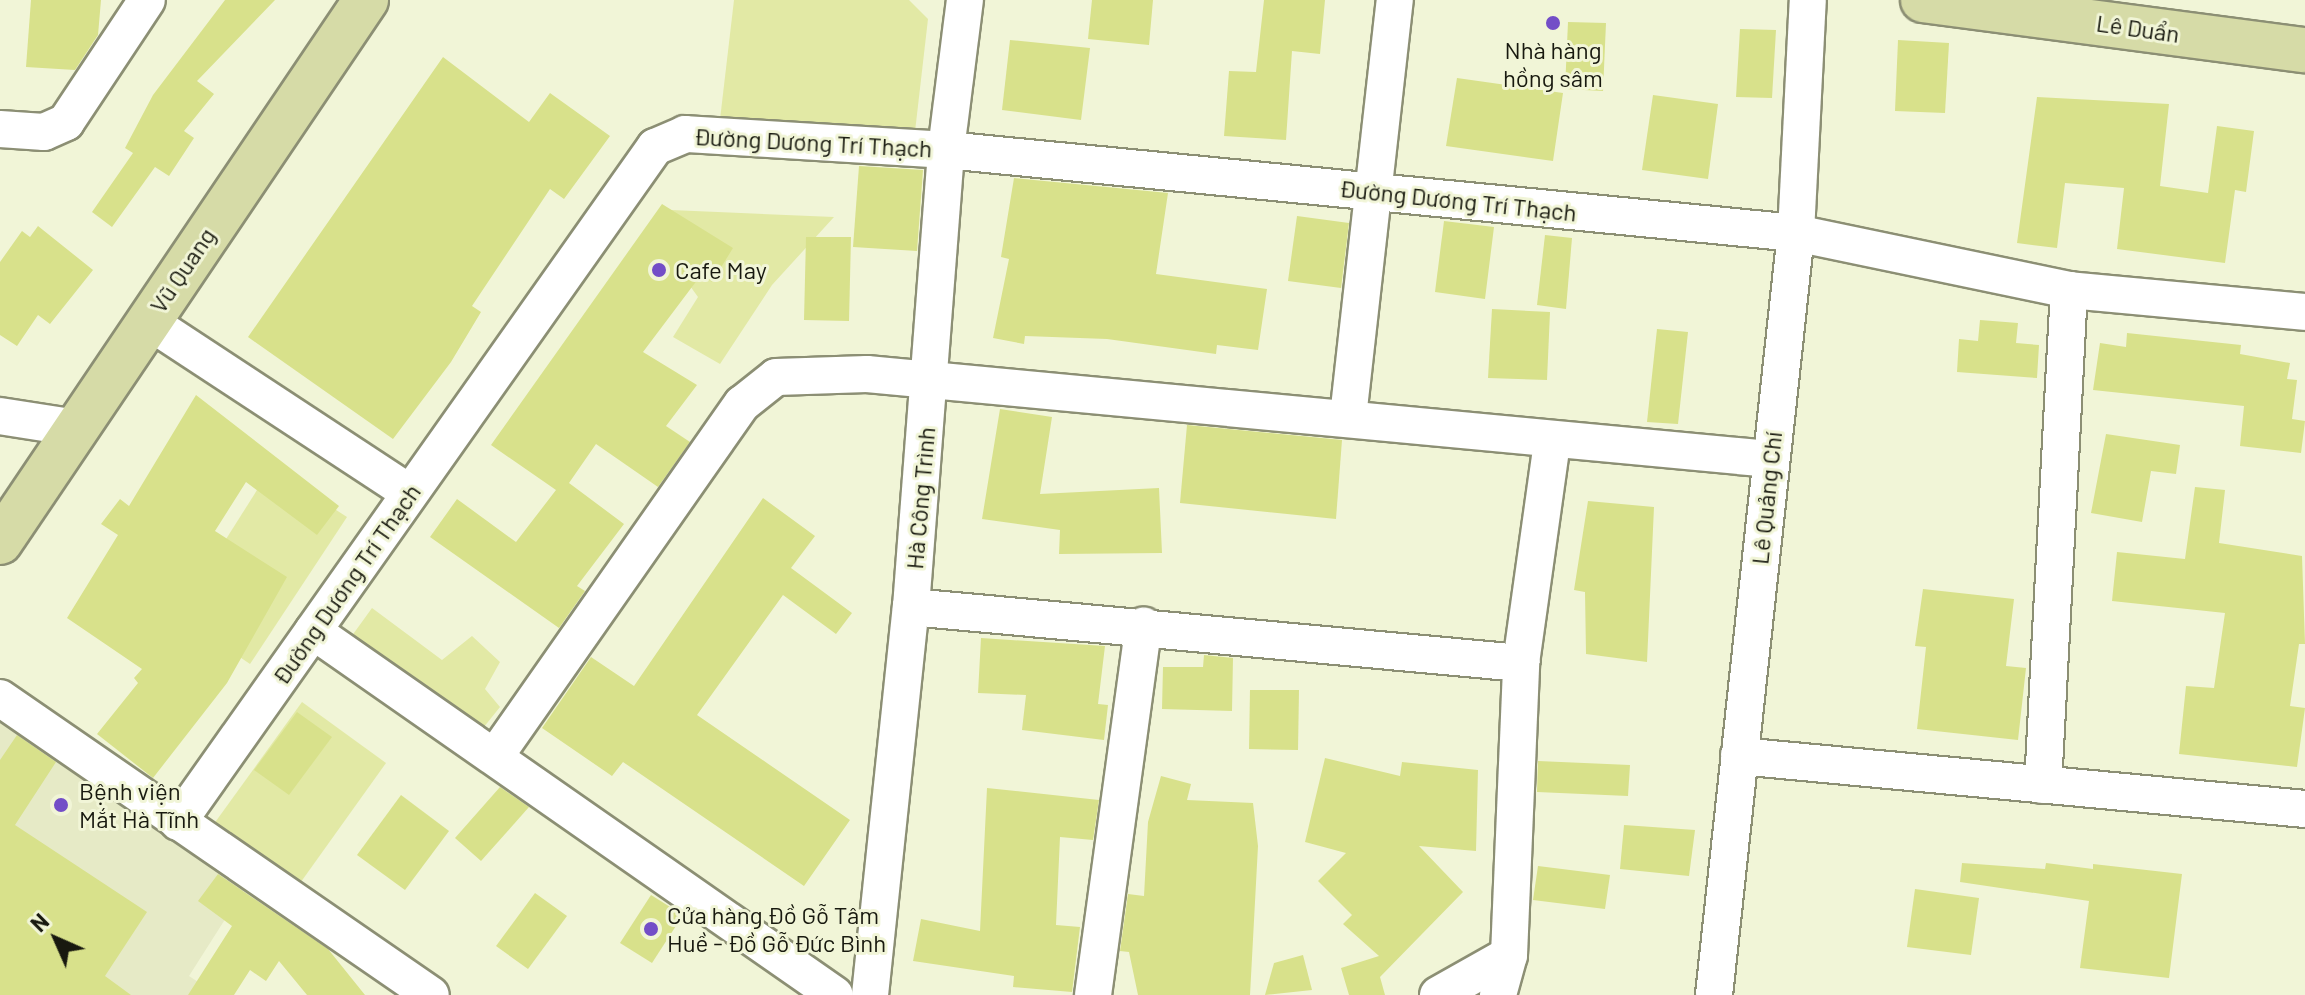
<!DOCTYPE html>
<meta charset="utf-8">
<style>
body{margin:0}
#map{position:relative;width:2305px;height:995px;overflow:hidden;background:#f1f5d7;font-family:Barlow,sans-serif}
div>[style]{position:absolute}
.built>*{inset:0;background:#e6eac6}
.green>*{inset:0;background:#e2e9a5}
.building>*{inset:0;background:#d8e18b}
.roads{filter:drop-shadow(2px 0 #8c8f74) drop-shadow(-2px 0 #8c8f74) drop-shadow(0 2px #8c8f74) drop-shadow(0 -2px #8c8f74)}
.minor>*{height:36px;margin:-18px;padding:0 18px;transform-origin:18px;border-radius:18px;background:#fff}
.major>*{height:44px;margin:-22px;padding:0 22px;transform-origin:22px;border-radius:22px;background:#d6dba7}
.dots>*{width:22px;height:22px;translate:-50% -50%;box-sizing:border-box;border:4px solid #f1f5d7;border-radius:50%}
span{translate:-50% -50%;white-space:nowrap;text-align:center;line-height:1.15;-webkit-text-stroke:6px #f1f5d7;paint-order:stroke}
.street-label{font-size:24px;color:#18190f}
.poi-label{font-size:24px;color:#18190f}
.left{translate:0 -50%;text-align:left}
.north{position:absolute;left:16px;top:899px;width:80px;height:80px;-webkit-text-stroke:6px #f1f5d7;paint-order:stroke;rotate:315deg;font-size:22px;font-weight:700;line-height:32px;text-align:center;color:#18190f}
.north::after{content:'';display:block;margin:auto;width:28px;height:36px;background:#18190f;clip-path:polygon(50% 0,100% 100%,50% 72%,0 100%)}
</style>
<div id="map">
<div class="built">
<i style="clip-path:polygon(0 722px,245px 888px,189px 976px,218px 995px,110px 995px,0 920px)"></i>
</div>
<div class="green">
<i style="clip-path:polygon(734px 0,909px 0,928px 19px,913px 149px,719px 128px)"></i>
<i style="clip-path:polygon(671px 210px,834px 217px,772px 285px,720px 364px,673px 337px,698px 297px,649px 229px)"></i>
<i style="clip-path:polygon(271px 468px,347px 517px,250px 664px,178px 615px)"></i>
<i style="clip-path:polygon(372px 608px,442px 660px,472px 636px,500px 662px,485px 689px,500px 707px,463px 753px,333px 662px)"></i>
<i style="clip-path:polygon(302px 702px,386px 763px,288px 900px,203px 839px)"></i>
</div>
<div class="building">
<i style="clip-path:polygon(31px 0,101px 0,98px 35px,75px 70px,26px 67px)"></i>
<i style="clip-path:polygon(225px 0,275px 0,197px 81px,214px 94px,184px 131px,194px 138px,169px 176px,155px 167px,112px 227px,92px 212px,133px 153px,125px 148px,153px 95px)"></i>
<i style="clip-path:polygon(1092px 0,1153px 0,1149px 45px,1088px 39px)"></i>
<i style="clip-path:polygon(1264px 0,1325px 0,1320px 54px,1292px 51px,1286px 140px,1224px 136px,1229px 71px,1256px 72px)"></i>
<i style="clip-path:polygon(1568px 22px,1606px 23px,1603px 91px,1565px 89px)"></i>
<i style="clip-path:polygon(1740px 29px,1776px 30px,1772px 98px,1736px 97px)"></i>
<i style="clip-path:polygon(1010px 40px,1090px 48px,1081px 120px,1002px 110px)"></i>
<i style="clip-path:polygon(1898px 40px,1949px 43px,1945px 113px,1895px 111px)"></i>
<i style="clip-path:polygon(443px 57px,529px 122px,550px 93px,610px 136px,564px 199px,550px 189px,472px 306px,481px 312px,451px 362px,393px 439px,248px 337px)"></i>
<i style="clip-path:polygon(1457px 78px,1563px 93px,1553px 161px,1446px 146px)"></i>
<i style="clip-path:polygon(1653px 95px,1718px 104px,1708px 179px,1642px 170px)"></i>
<i style="clip-path:polygon(2037px 97px,2169px 104px,2160px 186px,2208px 193px,2217px 126px,2254px 131px,2246px 192px,2235px 190px,2225px 263px,2117px 249px,2124px 188px,2065px 183px,2057px 248px,2017px 243px)"></i>
<i style="clip-path:polygon(859px 166px,923px 170px,917px 251px,853px 247px)"></i>
<i style="clip-path:polygon(1014px 178px,1168px 193px,1156px 274px,1267px 289px,1258px 350px,1217px 345px,1216px 354px,1107px 339px,1025px 336px,1024px 344px,993px 338px,1009px 259px,1001px 257px)"></i>
<i style="clip-path:polygon(662px 204px,733px 248px,712px 282px,701px 275px,643px 352px,697px 385px,666px 426px,690px 442px,658px 487px,596px 444px,569px 483px,624px 524px,577px 586px,585px 591px,559px 628px,430px 537px,457px 499px,516px 542px,556px 490px,491px 445px)"></i>
<i style="clip-path:polygon(1297px 216px,1349px 223px,1341px 288px,1288px 281px)"></i>
<i style="clip-path:polygon(1444px 221px,1494px 227px,1485px 299px,1435px 292px)"></i>
<i style="clip-path:polygon(38px 226px,93px 270px,50px 324px,38px 315px,17px 346px,0 335px,0 262px,22px 231px,30px 237px)"></i>
<i style="clip-path:polygon(1545px 235px,1572px 238px,1566px 309px,1537px 305px)"></i>
<i style="clip-path:polygon(806px 237px,851px 237px,849px 321px,804px 320px)"></i>
<i style="clip-path:polygon(1492px 309px,1550px 312px,1547px 380px,1488px 378px)"></i>
<i style="clip-path:polygon(1980px 320px,2018px 323px,2016px 343px,2039px 345px,2037px 378px,1957px 372px,1959px 339px,1978px 341px)"></i>
<i style="clip-path:polygon(1657px 329px,1688px 332px,1678px 424px,1647px 422px)"></i>
<i style="clip-path:polygon(2127px 333px,2241px 345px,2240px 354px,2290px 363px,2287px 379px,2297px 380px,2292px 419px,2305px 421px,2301px 453px,2240px 446px,2244px 406px,2093px 390px,2100px 343px,2126px 347px)"></i>
<i style="clip-path:polygon(196px 395px,339px 506px,317px 535px,246px 482px,215px 531px,287px 577px,227px 683px,153px 778px,97px 734px,138px 683px,134px 678px,142px 669px,67px 618px,118px 535px,101px 524px,120px 499px,129px 506px)"></i>
<i style="clip-path:polygon(1000px 409px,1052px 417px,1040px 494px,1159px 488px,1162px 553px,1059px 554px,1060px 530px,982px 519px)"></i>
<i style="clip-path:polygon(1187px 425px,1342px 440px,1336px 519px,1180px 503px)"></i>
<i style="clip-path:polygon(2106px 434px,2180px 445px,2176px 474px,2151px 471px,2142px 522px,2091px 513px)"></i>
<i style="clip-path:polygon(2195px 487px,2225px 490px,2219px 543px,2302px 556px,2305px 644px,2299px 644px,2290px 706px,2305px 708px,2297px 767px,2179px 754px,2186px 686px,2214px 688px,2225px 613px,2112px 601px,2117px 552px,2185px 559px)"></i>
<i style="clip-path:polygon(763px 498px,815px 536px,791px 568px,852px 613px,836px 634px,783px 595px,697px 715px,850px 820px,804px 886px,623px 762px,612px 776px,542px 728px,591px 657px,634px 686px)"></i>
<i style="clip-path:polygon(1588px 501px,1654px 507px,1647px 662px,1586px 654px,1585px 592px,1574px 590px)"></i>
<i style="clip-path:polygon(1923px 589px,2014px 599px,2006px 666px,2026px 668px,2018px 740px,1917px 729px,1926px 647px,1915px 646px)"></i>
<i style="clip-path:polygon(981px 638px,1105px 646px,1098px 704px,1108px 705px,1104px 740px,1022px 730px,1026px 695px,978px 693px)"></i>
<i style="clip-path:polygon(1204px 655px,1233px 658px,1232px 711px,1162px 709px,1163px 667px,1203px 667px)"></i>
<i style="clip-path:polygon(1250px 690px,1299px 690px,1298px 750px,1249px 749px)"></i>
<i style="clip-path:polygon(297px 712px,332px 737px,289px 795px,254px 770px)"></i>
<i style="clip-path:polygon(17px 735px,56px 762px,15px 825px,147px 912px,105px 976px,131px 995px,0 995px,0 760px)"></i>
<i style="clip-path:polygon(1325px 758px,1400px 776px,1402px 762px,1478px 770px,1476px 851px,1419px 846px,1463px 892px,1380px 977px,1385px 995px,1349px 995px,1341px 968px,1379px 956px,1343px 924px,1352px 915px,1318px 881px,1346px 853px,1305px 842px)"></i>
<i style="clip-path:polygon(1538px 761px,1630px 765px,1628px 796px,1537px 792px)"></i>
<i style="clip-path:polygon(1161px 776px,1191px 784px,1187px 800px,1253px 803px,1258px 846px,1250px 995px,1138px 995px,1129px 952px,1120px 951px,1128px 894px,1144px 896px,1148px 822px)"></i>
<i style="clip-path:polygon(500px 787px,529px 807px,481px 861px,455px 838px)"></i>
<i style="clip-path:polygon(987px 788px,1099px 800px,1093px 840px,1060px 837px,1056px 925px,1080px 927px,1072px 992px,1013px 987px,1014px 976px,913px 961px,921px 919px,980px 931px)"></i>
<i style="clip-path:polygon(401px 795px,449px 831px,405px 890px,357px 855px)"></i>
<i style="clip-path:polygon(1624px 825px,1695px 830px,1689px 876px,1620px 869px)"></i>
<i style="clip-path:polygon(1962px 863px,2045px 869px,2046px 863px,2093px 869px,2093px 864px,2182px 874px,2169px 978px,2080px 968px,2089px 901px,1960px 882px)"></i>
<i style="clip-path:polygon(1538px 866px,1610px 875px,1605px 909px,1533px 900px)"></i>
<i style="clip-path:polygon(218px 874px,328px 949px,365px 995px,307px 995px,279px 961px,266px 981px,250px 970px,234px 995px,188px 995px,232px 926px,198px 901px)"></i>
<i style="clip-path:polygon(1915px 889px,1979px 898px,1971px 955px,1907px 947px)"></i>
<i style="clip-path:polygon(535px 893px,567px 916px,528px 969px,496px 946px)"></i>
<i style="clip-path:polygon(651px 895px,683px 915px,652px 963px,620px 943px)"></i>
<i style="clip-path:polygon(1303px 955px,1312px 990px,1265px 995px,1274px 963px)"></i>
</div>
<div class="roads">
<div class="minor">
<i style="left:0;top:129px;width:44px;rotate:3.9deg"></i>
<i style="left:44px;top:132px;width:24px;rotate:-24deg"></i>
<i style="left:66px;top:122px;width:146px;rotate:-56.4deg"></i>
<i style="left:148px;top:321px;width:313px;rotate:33.3deg"></i>
<i style="left:0;top:416px;width:78px;rotate:8.9deg"></i>
<i style="left:1348px;top:417px;width:420px;rotate:-83.6deg"></i>
<i style="left:911px;top:607px;width:613px;rotate:5.25deg"></i>
<i style="left:313px;top:631px;width:636px;rotate:34.89deg"></i>
<i style="left:0;top:698px;width:523px;rotate:34.57deg"></i>
<i style="left:496px;top:755px;width:429px;rotate:-55deg"></i>
<i style="left:742px;top:404px;width:43px;rotate:-38.5deg"></i>
<i style="left:776px;top:377px;width:91px;rotate:-1.9deg"></i>
<i style="left:867px;top:374px;width:906px;rotate:5.38deg"></i>
<i style="left:1739px;top:756px;width:568px;rotate:5.35deg"></i>
<i style="left:2043px;top:785px;width:496px;rotate:-87deg"></i>
<i style="left:178px;top:822px;width:827px;rotate:-54.75deg"></i>
<i style="left:655px;top:147px;width:33px;rotate:-23deg"></i>
<i style="left:685px;top:134px;width:261px;rotate:3.5deg"></i>
<i style="left:946px;top:150px;width:854px;rotate:5.58deg"></i>
<i style="left:1796px;top:233px;width:279px;rotate:11.8deg"></i>
<i style="left:2069px;top:290px;width:237px;rotate:5.3deg"></i>
<i style="left:870px;top:995px;width:390px;rotate:-84deg"></i>
<i style="left:911px;top:607px;width:458px;rotate:-85.6deg"></i>
<i style="left:946px;top:150px;width:151px;rotate:-82.8deg"></i>
<i style="left:1093px;top:995px;width:373px;rotate:-82.2deg"></i>
<i style="left:1438px;top:995px;width:81px;rotate:-29.4deg"></i>
<i style="left:1498px;top:995px;width:41px;rotate:-74.6deg"></i>
<i style="left:1509px;top:955px;width:292px;rotate:-87.6deg"></i>
<i style="left:1521px;top:663px;width:223px;rotate:-82deg"></i>
<i style="left:1714px;top:995px;width:766px;rotate:-83.86deg"></i>
<i style="left:1796px;top:233px;width:233px;rotate:-87.1deg"></i>
</div>
<div class="major">
<i style="left:1923px;top:0;width:385px;rotate:7.5deg"></i>
<i style="left:0;top:542px;width:654px;rotate:-55.97deg"></i>
</div>
</div>
<div class="dots">
<i style="left:1553px;top:23px;background:#734ec7"></i>
<i style="left:659px;top:270px;background:#734ec7"></i>
<i style="left:61px;top:805px;background:#734ec7"></i>
<i style="left:651px;top:929px;background:#734ec7"></i>
</div>
<div class="street-label">
<span style="left:2138px;top:28px;rotate:8deg">Lê Duẩn</span>
<span style="left:813px;top:142px;rotate:3deg">Đường Dương Trí Thạch</span>
<span style="left:1458px;top:200px;rotate:6deg">Đường Dương Trí Thạch</span>
<span style="left:182px;top:270px;rotate:-56deg">Vũ Quang</span>
<span style="left:920px;top:498px;rotate:-85deg">Hà Công Trình</span>
<span style="left:1766px;top:498px;rotate:-84deg">Lê Quảng Chí</span>
<span style="left:346px;top:584px;rotate:-55deg">Đường Dương Trí Thạch</span>
</div>
<div class="poi-label">
<span style="left:1553px;top:64px">Nhà hàng<br>hồng sâm</span>
<span class="left" style="left:675px;top:270px">Cafe May</span>
<span class="left" style="left:79px;top:805px">Bệnh viện<br>Mắt Hà Tĩnh</span>
<span class="left" style="left:667px;top:929px">Cửa hàng Đồ Gỗ Tâm<br>Huề - Đồ Gỗ Đức Bình</span>
</div>
<div class="north">N</div>
</div>
